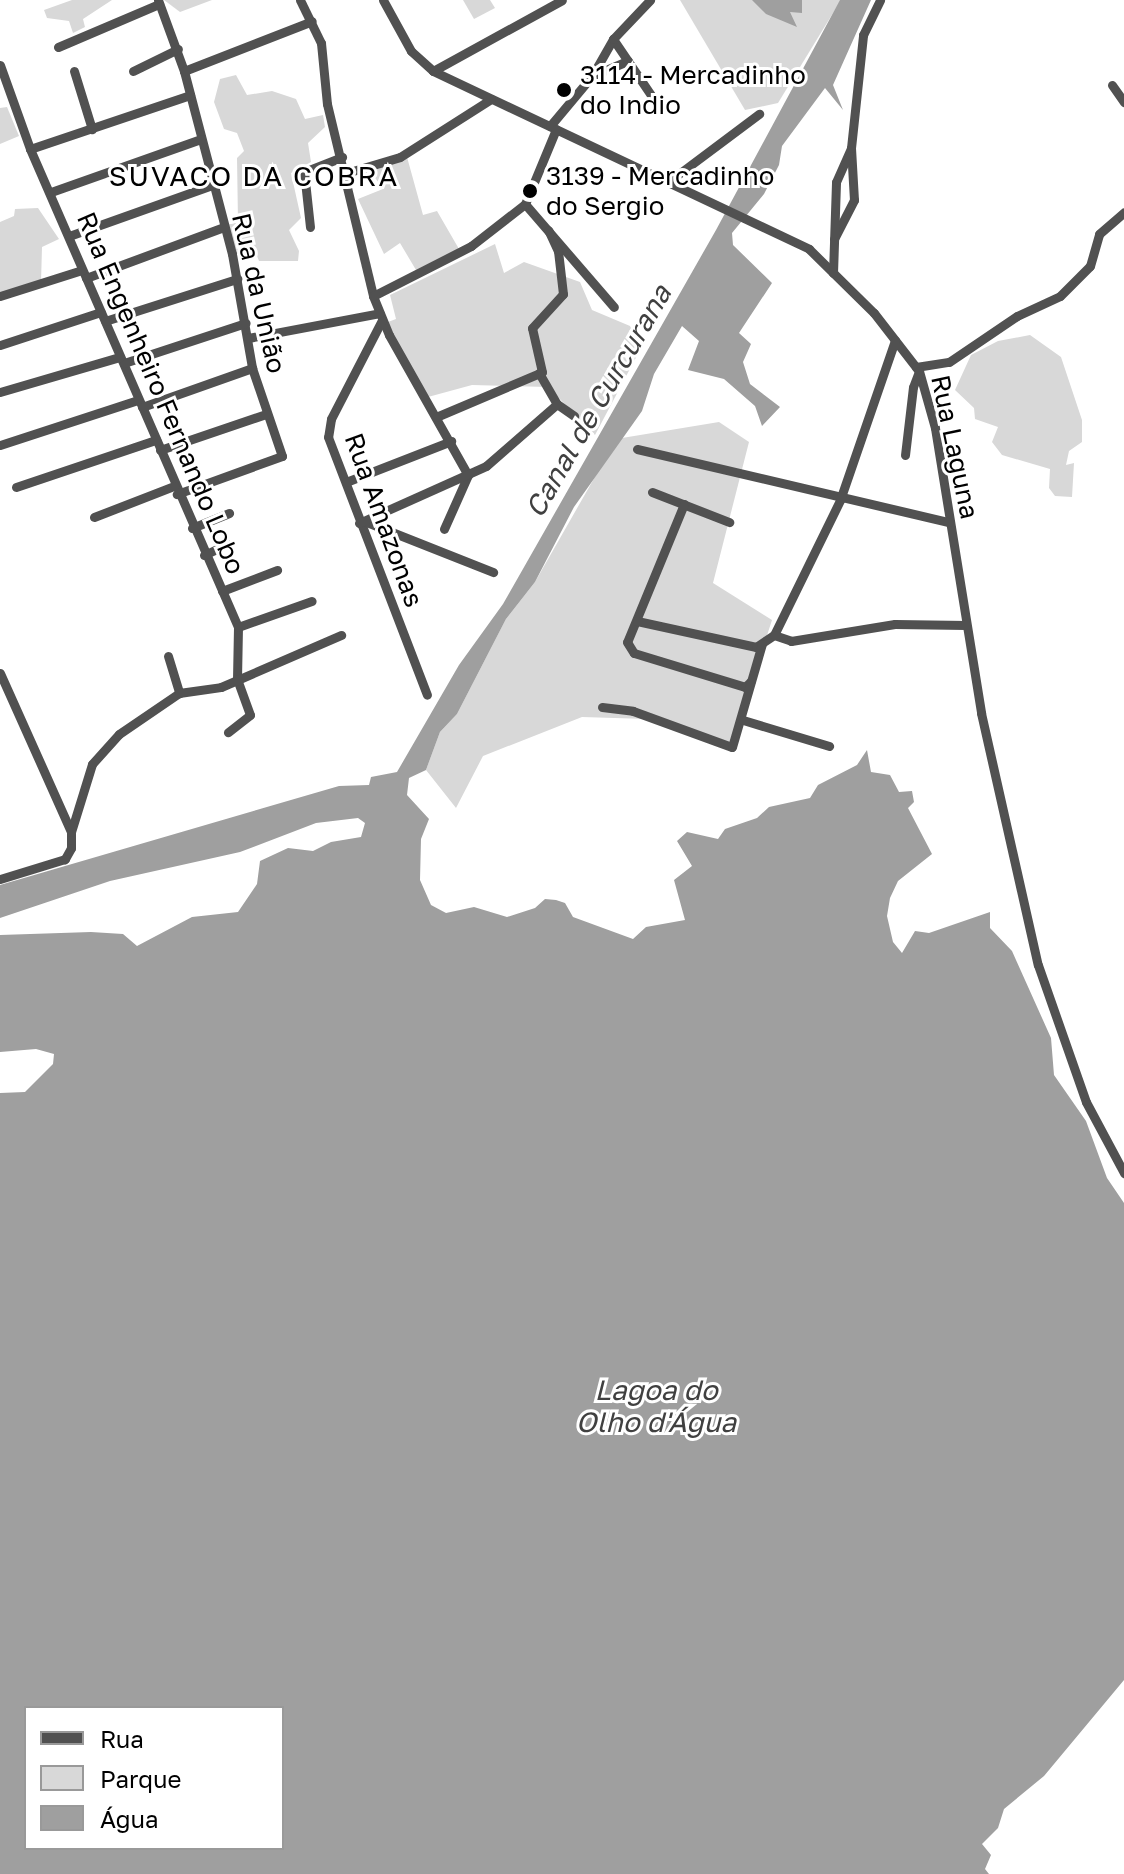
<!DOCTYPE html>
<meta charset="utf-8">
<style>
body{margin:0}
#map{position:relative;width:1124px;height:1874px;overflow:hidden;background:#fff;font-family:"Golos Text",sans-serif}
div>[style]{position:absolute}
.green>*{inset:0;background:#d8d8d8}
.water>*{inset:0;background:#9f9f9f}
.minor>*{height:9px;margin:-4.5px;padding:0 4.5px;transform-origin:4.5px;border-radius:4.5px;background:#515151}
.dots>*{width:22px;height:22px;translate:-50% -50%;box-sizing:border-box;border:4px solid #fff;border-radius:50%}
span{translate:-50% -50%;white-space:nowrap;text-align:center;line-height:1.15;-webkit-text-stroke:6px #fff;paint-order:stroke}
.poi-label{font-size:26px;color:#000}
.left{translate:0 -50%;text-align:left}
.street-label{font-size:26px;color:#000}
.neighbourhood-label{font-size:28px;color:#000;letter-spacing:2px}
.water-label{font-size:28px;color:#404040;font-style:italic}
.legend{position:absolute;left:24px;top:1706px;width:260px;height:144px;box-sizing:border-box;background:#fff;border:2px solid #999;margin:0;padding:10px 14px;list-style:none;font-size:24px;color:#000}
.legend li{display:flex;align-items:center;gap:16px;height:40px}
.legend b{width:40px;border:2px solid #999}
</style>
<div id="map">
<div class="green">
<i style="clip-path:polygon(72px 0,112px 0,83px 19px,85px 27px,73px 33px,69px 21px,47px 18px,44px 10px)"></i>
<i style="clip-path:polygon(164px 0,212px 0,180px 12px)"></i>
<i style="clip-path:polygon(463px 0,490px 0,495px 8px,474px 19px)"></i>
<i style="clip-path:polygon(680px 0,841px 0,778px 103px,745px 110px)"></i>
<i style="clip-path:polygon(236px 75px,247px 95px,272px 91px,296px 99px,305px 119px,323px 115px,325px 127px,308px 143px,311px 162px,291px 173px,301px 218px,289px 230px,299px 251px,298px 261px,259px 261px,257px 256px,240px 256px,232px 249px,227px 225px,238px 222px,237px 158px,244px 151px,237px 133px,224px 129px,214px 102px,220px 79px)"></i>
<i style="clip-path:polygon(7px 107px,19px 136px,0 144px,0 108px)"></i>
<i style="clip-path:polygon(407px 157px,423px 215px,437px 211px,459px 249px,416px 270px,400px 243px,384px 254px,358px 199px,383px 189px,371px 172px)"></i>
<i style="clip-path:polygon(38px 208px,59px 239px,42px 247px,41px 283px,0 295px,0 222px,14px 216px,15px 209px)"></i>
<i style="clip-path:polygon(495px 244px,504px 273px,524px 262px,580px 282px,592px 310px,630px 326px,641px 348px,595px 435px,548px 387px,472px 385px,428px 397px,394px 337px,388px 322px,396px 319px,390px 295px)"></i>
<i style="clip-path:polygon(1030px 335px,1061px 357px,1082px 420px,1082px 442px,1069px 451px,1066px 465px,1074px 463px,1072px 497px,1055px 496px,1049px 488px,1050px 469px,1002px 455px,992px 442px,998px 427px,975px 419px,974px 408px,955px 390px,971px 355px,998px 341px)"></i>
<i style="clip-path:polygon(719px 422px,749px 442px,713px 583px,772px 620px,730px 749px,647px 719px,582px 717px,483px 756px,456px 808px,426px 770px,440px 732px,457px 714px,506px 619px,535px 582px,600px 468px,622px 438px)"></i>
</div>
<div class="water">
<i style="clip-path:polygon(752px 0,802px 0,802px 13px,790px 12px,797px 27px,766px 14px)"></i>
<i style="clip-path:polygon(evenodd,840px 0,871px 0,833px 85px,843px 110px,825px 88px,782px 146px,779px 165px,764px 194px,732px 233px,733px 245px,772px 283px,739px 333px,751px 344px,743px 362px,750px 384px,780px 407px,762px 426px,755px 406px,724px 379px,688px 370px,699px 341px,682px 326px,654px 374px,642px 411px,574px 507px,535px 582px,506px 619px,457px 714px,440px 732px,426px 770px,409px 778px,407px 795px,429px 819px,421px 839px,420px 880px,431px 905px,446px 913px,474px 907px,507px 917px,535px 908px,545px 899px,556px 900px,565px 903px,573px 917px,633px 939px,646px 927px,685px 920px,674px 880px,692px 866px,677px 841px,687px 832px,718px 839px,725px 829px,757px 818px,769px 807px,810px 798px,818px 785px,857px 765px,867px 750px,871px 772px,890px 775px,899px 792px,912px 791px,914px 802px,908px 808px,932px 854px,898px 881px,890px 898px,887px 916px,893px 942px,902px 953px,915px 931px,929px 933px,990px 912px,990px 928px,1012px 951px,1051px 1038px,1054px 1075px,1086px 1121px,1107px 1178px,1124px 1203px,1124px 1680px,1044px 1776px,1004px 1809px,998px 1828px,982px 1844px,991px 1855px,985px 1869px,989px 1874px,0 1874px,0 1093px,25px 1092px,53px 1064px,54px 1054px,36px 1049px,0 1052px,0 935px,91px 932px,123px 934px,137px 946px,192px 917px,238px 912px,257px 884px,260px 861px,288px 848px,313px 851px,331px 842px,361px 837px,365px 823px,358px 818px,316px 823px,240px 852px,110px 881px,0 918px,0 885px,339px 786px,369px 785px,371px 777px,397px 772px,459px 665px,503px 604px,716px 230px,840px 0,26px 1708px,282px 1708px,282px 1848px,26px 1848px,26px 1708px)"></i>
</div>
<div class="minor">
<i style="left:158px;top:0;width:76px;rotate:69.9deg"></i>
<i style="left:184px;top:71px;width:189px;rotate:75.3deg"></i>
<i style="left:232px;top:254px;width:116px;rotate:80deg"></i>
<i style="left:252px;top:368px;width:93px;rotate:71.2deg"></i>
<i style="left:282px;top:456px;width:112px;rotate:160.1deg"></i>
<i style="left:300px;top:0;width:48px;rotate:64deg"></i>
<i style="left:321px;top:43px;width:61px;rotate:84.4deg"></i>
<i style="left:327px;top:104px;width:197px;rotate:76.5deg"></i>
<i style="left:373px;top:296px;width:42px;rotate:67.7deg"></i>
<i style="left:389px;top:335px;width:161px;rotate:60.6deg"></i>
<i style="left:468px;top:475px;width:59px;rotate:114deg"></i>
<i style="left:383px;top:0;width:58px;rotate:61.2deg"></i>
<i style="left:411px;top:51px;width:30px;rotate:42deg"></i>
<i style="left:433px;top:71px;width:416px;rotate:25.3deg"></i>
<i style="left:809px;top:249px;width:91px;rotate:44.6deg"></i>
<i style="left:874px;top:313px;width:73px;rotate:52.2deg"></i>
<i style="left:919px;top:371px;width:59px;rotate:74.3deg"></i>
<i style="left:935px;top:428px;width:289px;rotate:80.8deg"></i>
<i style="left:981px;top:713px;width:258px;rotate:77.3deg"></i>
<i style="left:1038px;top:965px;width:145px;rotate:70.7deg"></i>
<i style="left:1086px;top:1102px;width:81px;rotate:61.8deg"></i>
<i style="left:613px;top:39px;width:78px;rotate:55.9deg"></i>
<i style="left:58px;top:47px;width:110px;rotate:-23.1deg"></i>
<i style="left:0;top:65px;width:89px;rotate:70.3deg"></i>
<i style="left:30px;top:149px;width:521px;rotate:66.48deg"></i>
<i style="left:238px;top:627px;width:52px;rotate:91.1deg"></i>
<i style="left:237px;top:679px;width:38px;rotate:70deg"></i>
<i style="left:250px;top:715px;width:28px;rotate:142deg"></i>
<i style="left:74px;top:71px;width:61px;rotate:72.8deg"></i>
<i style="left:133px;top:71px;width:50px;rotate:-26.1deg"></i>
<i style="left:184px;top:71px;width:137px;rotate:-21.3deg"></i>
<i style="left:433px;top:71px;width:147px;rotate:-28.8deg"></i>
<i style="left:592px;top:76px;width:39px;rotate:-23deg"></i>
<i style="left:1112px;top:85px;width:21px;rotate:55deg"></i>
<i style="left:550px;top:126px;width:65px;rotate:-50deg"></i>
<i style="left:592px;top:76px;width:43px;rotate:-60.4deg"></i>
<i style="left:613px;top:39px;width:54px;rotate:-46.5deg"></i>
<i style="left:30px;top:149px;width:169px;rotate:-18.6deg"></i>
<i style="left:346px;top:173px;width:56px;rotate:-16.5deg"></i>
<i style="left:400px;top:157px;width:108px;rotate:-32.5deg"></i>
<i style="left:668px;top:182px;width:114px;rotate:-36.8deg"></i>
<i style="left:51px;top:192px;width:159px;rotate:-19.5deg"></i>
<i style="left:525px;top:204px;width:136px;rotate:49.2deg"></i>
<i style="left:310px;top:227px;width:55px;rotate:-96.2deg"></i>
<i style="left:304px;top:172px;width:41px;rotate:-21.5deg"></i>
<i style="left:69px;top:236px;width:152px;rotate:-19.6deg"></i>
<i style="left:834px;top:239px;width:44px;rotate:-62.9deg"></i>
<i style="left:854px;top:200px;width:52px;rotate:-93.3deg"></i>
<i style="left:833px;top:273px;width:91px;rotate:-88.1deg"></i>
<i style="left:836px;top:182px;width:37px;rotate:-66deg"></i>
<i style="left:851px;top:148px;width:114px;rotate:-83.9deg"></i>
<i style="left:863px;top:35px;width:39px;rotate:-64deg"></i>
<i style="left:86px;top:278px;width:147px;rotate:-20.3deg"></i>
<i style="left:0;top:296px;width:86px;rotate:-17.6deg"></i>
<i style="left:373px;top:296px;width:110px;rotate:-27deg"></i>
<i style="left:471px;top:246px;width:68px;rotate:-37.9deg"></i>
<i style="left:525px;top:204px;width:81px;rotate:-67.5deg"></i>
<i style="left:382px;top:320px;width:111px;rotate:117.3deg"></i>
<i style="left:331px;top:419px;width:18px;rotate:99deg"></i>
<i style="left:328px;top:437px;width:276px;rotate:69deg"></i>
<i style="left:105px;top:321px;width:139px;rotate:-17.7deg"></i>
<i style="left:248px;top:338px;width:134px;rotate:-10.7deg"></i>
<i style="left:0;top:345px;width:106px;rotate:-18.1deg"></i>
<i style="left:124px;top:363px;width:128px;rotate:-18.2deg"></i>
<i style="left:916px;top:367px;width:33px;rotate:-9deg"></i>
<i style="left:949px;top:362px;width:82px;rotate:-34.1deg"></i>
<i style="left:1017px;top:316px;width:47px;rotate:-24.9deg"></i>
<i style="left:1060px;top:296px;width:42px;rotate:-45deg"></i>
<i style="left:1090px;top:266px;width:33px;rotate:-74deg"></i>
<i style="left:1099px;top:234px;width:33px;rotate:-41deg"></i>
<i style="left:539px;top:373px;width:36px;rotate:60deg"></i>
<i style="left:557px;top:404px;width:21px;rotate:35deg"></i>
<i style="left:0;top:392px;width:125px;rotate:-16.3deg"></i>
<i style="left:142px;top:407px;width:117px;rotate:-19.5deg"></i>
<i style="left:436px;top:417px;width:115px;rotate:-23deg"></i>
<i style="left:542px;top:372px;width:45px;rotate:-102.8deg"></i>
<i style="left:532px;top:328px;width:46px;rotate:-47.6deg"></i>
<i style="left:563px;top:294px;width:43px;rotate:-96.6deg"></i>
<i style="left:558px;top:251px;width:23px;rotate:-115deg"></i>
<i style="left:0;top:445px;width:145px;rotate:-18.1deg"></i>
<i style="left:637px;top:449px;width:320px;rotate:13.2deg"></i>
<i style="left:160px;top:450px;width:112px;rotate:-18.8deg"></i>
<i style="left:905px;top:455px;width:68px;rotate:-83.3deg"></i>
<i style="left:913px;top:387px;width:17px;rotate:-69deg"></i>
<i style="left:346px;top:482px;width:113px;rotate:-21.3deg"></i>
<i style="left:16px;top:487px;width:148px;rotate:-18.6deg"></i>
<i style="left:652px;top:492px;width:83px;rotate:21.3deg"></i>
<i style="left:684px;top:504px;width:149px;rotate:112.4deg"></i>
<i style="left:627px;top:642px;width:13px;rotate:58deg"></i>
<i style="left:634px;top:653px;width:116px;rotate:17deg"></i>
<i style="left:745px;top:687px;width:8px;rotate:-45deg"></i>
<i style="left:94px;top:517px;width:86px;rotate:-21.2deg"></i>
<i style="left:364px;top:521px;width:139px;rotate:21.6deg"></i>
<i style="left:359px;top:523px;width:139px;rotate:-24.2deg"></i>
<i style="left:486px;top:466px;width:94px;rotate:-41.1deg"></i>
<i style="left:192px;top:528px;width:40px;rotate:-22deg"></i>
<i style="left:204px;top:555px;width:26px;rotate:-25deg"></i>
<i style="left:222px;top:591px;width:59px;rotate:-20.9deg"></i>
<i style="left:637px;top:621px;width:122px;rotate:12.3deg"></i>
<i style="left:756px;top:647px;width:22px;rotate:-34deg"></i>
<i style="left:238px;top:627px;width:78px;rotate:-19.4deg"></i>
<i style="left:774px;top:635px;width:150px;rotate:-63.9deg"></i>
<i style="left:840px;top:500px;width:169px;rotate:-71deg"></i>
<i style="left:774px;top:635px;width:18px;rotate:19deg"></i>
<i style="left:791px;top:641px;width:105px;rotate:-9.3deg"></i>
<i style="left:895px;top:624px;width:71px;rotate:0.8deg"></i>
<i style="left:168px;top:656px;width:39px;rotate:73deg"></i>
<i style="left:0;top:673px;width:174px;rotate:65.9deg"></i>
<i style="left:71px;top:832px;width:16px;rotate:90deg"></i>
<i style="left:71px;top:848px;width:13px;rotate:119deg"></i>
<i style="left:65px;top:859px;width:68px;rotate:162.9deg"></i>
<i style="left:602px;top:707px;width:31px;rotate:7deg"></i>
<i style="left:633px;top:711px;width:105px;rotate:20deg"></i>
<i style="left:732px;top:747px;width:107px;rotate:-73.8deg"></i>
<i style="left:743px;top:720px;width:90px;rotate:16.8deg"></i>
<i style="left:71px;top:832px;width:71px;rotate:-72.8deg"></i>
<i style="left:92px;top:764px;width:40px;rotate:-48deg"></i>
<i style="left:119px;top:734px;width:73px;rotate:-34.3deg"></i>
<i style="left:179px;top:693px;width:42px;rotate:-8.1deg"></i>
<i style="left:221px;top:687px;width:131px;rotate:-23.4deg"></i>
</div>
<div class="dots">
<i style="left:564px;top:90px;background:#000"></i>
<i style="left:530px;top:191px;background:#000"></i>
</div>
<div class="poi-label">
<span class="left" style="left:580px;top:90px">3114 - Mercadinho<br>do Indio</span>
<span class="left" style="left:546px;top:191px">3139 - Mercadinho<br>do Sergio</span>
</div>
<div class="street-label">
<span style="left:259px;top:293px;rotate:77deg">Rua da União</span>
<span style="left:161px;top:393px;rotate:67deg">Rua Engenheiro Fernando Lobo</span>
<span style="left:955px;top:447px;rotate:78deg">Rua Laguna</span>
<span style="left:384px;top:520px;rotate:70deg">Rua Amazonas</span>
</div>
<div class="neighbourhood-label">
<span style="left:254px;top:176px">SUVACO DA COBRA</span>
</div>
<div class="water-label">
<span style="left:598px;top:401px;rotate:-60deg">Canal de Curcurana</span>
<span style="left:656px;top:1406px">Lagoa do<br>Olho d'Água</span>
</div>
<ul class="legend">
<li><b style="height:10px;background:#515151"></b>Rua</li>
<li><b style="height:22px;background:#d8d8d8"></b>Parque</li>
<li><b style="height:22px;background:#9f9f9f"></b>Água</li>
</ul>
</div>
